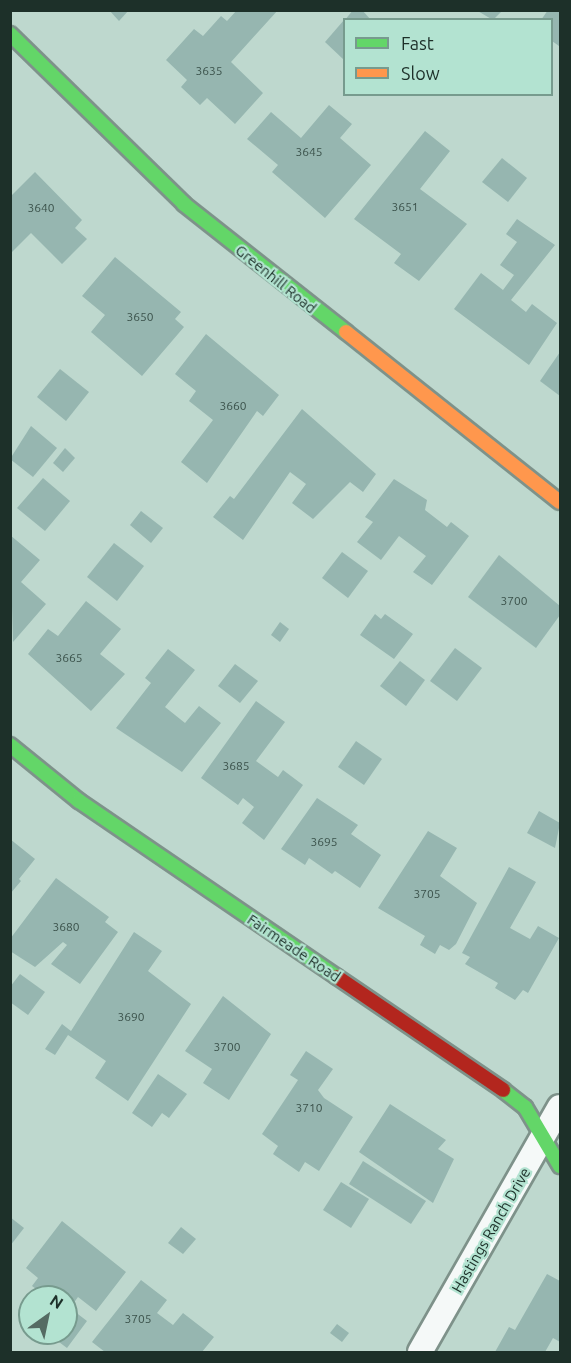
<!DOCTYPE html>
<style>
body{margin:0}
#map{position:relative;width:571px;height:1363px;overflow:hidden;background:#bed8ce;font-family:Ubuntu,sans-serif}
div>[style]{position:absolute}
.building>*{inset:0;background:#96b6b0}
.roads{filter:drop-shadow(2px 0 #7e928a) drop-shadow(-2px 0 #7e928a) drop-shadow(0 2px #7e928a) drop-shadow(0 -2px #7e928a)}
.street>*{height:24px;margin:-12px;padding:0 12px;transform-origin:12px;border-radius:12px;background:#f5f9f8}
.fast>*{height:14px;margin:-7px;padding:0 7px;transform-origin:7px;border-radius:7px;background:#63d668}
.slow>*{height:14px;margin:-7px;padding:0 7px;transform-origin:7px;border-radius:7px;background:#ff974d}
.jam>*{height:14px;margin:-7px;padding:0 7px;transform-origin:7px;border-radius:7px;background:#b3261e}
span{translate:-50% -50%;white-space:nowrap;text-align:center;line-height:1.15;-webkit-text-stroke:4.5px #b3e3d1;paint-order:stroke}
.number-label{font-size:12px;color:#3b524b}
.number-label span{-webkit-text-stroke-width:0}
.street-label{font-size:15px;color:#1d3029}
.frame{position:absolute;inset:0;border:12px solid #1d3029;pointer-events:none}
.legend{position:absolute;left:343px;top:18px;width:210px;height:78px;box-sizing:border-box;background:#b3e3d1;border:2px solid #779b8e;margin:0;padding:8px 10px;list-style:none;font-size:18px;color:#1d3029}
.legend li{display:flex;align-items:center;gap:12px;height:30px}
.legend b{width:30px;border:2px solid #779b8e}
.north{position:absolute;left:18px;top:1285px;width:60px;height:60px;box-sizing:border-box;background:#b3e3d1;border:2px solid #779b8e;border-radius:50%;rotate:33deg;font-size:16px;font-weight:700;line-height:24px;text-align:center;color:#1d3029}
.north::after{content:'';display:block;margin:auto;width:21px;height:27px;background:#556b63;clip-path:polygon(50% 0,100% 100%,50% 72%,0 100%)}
</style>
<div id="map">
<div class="building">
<i style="clip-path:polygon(109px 10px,129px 10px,119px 21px)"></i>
<i style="clip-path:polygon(237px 10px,278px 10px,231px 62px,263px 93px,235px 124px,207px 98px,200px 105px,181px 87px,187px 80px,166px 60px,194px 29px,203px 36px,221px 16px,227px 21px)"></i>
<i style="clip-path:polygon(353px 10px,362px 10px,371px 20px,345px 20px)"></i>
<i style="clip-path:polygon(476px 10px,503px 10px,493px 20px)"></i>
<i style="clip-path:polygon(548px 10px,560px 10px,559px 46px,552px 41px,552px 20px,541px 20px)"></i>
<i style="clip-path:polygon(344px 20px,344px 60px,325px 42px)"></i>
<i style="clip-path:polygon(329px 105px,352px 124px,340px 138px,371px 165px,325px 218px,272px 172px,278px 165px,247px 139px,271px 112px,301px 138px)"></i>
<i style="clip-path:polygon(425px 131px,450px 151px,420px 189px,467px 224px,419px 281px,394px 263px,401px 254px,354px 219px)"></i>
<i style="clip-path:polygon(502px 158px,527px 178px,508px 202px,482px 182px)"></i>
<i style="clip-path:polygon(35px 172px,82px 220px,75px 228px,87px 239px,62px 264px,31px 233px,10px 254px,10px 197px)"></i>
<i style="clip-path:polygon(517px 219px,555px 245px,511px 300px,526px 312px,532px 304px,557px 323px,529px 365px,454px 309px,481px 273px,503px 290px,514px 275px,500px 265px,517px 242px,506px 234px)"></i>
<i style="clip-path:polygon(115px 257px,181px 312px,175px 319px,184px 327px,142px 376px,91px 332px,105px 315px,82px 296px)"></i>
<i style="clip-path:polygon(206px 334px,279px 395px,263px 416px,257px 411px,207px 483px,181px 462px,213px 420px,189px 401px,196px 391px,175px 374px)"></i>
<i style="clip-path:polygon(560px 352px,560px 396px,540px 381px)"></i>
<i style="clip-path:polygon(60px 369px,89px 392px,66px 421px,37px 397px)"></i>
<i style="clip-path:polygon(302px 409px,376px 474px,363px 492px,350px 482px,313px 519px,292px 503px,306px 484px,290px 472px,243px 540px,213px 517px,230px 496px,234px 499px)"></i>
<i style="clip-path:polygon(31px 426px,57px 448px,33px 477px,10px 459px)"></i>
<i style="clip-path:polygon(65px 448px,75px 458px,63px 472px,53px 463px)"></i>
<i style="clip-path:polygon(43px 478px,70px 501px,45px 531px,17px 508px)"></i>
<i style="clip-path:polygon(394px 479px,427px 500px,425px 510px,447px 527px,451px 522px,469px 536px,432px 585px,413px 572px,426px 556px,399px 536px,381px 560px,357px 542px,373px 522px,365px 517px)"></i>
<i style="clip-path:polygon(141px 511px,163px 528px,151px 543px,130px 525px)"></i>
<i style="clip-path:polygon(10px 535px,40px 560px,21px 582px,46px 604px,13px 642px)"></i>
<i style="clip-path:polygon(114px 543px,144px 566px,117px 601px,87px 577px)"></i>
<i style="clip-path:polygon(342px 552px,368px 571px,348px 598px,322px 578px)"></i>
<i style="clip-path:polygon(499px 555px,560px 606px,560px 615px,536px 648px,468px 597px)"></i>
<i style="clip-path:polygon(86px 601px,121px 629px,100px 654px,125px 674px,91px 711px,28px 654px,48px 629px,58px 636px)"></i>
<i style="clip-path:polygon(375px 614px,381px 619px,385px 614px,413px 634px,394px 659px,360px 635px)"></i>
<i style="clip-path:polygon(280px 622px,289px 629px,280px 642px,271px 635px)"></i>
<i style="clip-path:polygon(455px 648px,482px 668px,457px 701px,430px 681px)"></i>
<i style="clip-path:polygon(168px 649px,195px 670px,165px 707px,185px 723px,199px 706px,221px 723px,182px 772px,116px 728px,151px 683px,145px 678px)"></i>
<i style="clip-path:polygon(400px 661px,425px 680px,406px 706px,380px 686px)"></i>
<i style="clip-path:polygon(235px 664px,258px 681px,240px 703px,218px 686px)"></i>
<i style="clip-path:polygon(256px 701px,285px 722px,256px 761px,278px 777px,283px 770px,303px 785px,264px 840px,242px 823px,254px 807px,243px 798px,238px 805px,201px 778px)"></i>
<i style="clip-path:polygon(356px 741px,382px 759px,364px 785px,338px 767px)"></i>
<i style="clip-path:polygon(317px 798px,358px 825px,351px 834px,381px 855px,360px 888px,335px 871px,332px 874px,309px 858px,305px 865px,281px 849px)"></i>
<i style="clip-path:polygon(539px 811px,560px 823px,555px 848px,527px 833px)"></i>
<i style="clip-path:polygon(428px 831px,457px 848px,440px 876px,477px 903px,456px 944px,449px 950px,440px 945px,435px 954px,420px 945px,425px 936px,378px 908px)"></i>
<i style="clip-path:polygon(10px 839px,35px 859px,19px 879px,15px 875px,21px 881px,10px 894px)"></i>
<i style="clip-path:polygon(509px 867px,536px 882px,510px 928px,530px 939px,538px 926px,559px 938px,528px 993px,523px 990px,515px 1000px,495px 988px,498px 983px,465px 964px,470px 957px,462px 953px)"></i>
<i style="clip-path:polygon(56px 878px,109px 917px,105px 922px,118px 932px,80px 984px,51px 964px,67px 945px,63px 942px,35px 967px,10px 951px,10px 939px)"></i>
<i style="clip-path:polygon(134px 932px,162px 951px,148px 971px,191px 1004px,128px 1101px,95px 1078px,106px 1061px,68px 1035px,55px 1055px,45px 1049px,62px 1024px,71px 1031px)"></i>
<i style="clip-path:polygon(20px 974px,45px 992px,28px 1015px,10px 1002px,10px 987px)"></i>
<i style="clip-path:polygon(223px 996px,271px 1034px,229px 1100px,203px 1083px,212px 1069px,185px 1051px)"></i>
<i style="clip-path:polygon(306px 1051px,333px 1069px,318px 1090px,324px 1098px,353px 1117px,319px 1171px,305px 1162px,299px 1172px,273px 1154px,278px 1146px,262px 1134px,298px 1080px,290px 1075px)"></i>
<i style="clip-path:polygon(158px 1074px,187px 1094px,169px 1118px,162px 1113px,152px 1127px,132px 1113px)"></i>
<i style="clip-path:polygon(390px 1104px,446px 1140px,438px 1149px,454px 1159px,433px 1203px,359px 1152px)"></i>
<i style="clip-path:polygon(363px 1161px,426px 1201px,411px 1224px,349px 1184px)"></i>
<i style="clip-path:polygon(341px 1182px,369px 1199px,351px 1228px,323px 1210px)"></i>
<i style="clip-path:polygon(10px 1217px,24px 1228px,10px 1246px)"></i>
<i style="clip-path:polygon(62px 1221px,126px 1272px,96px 1311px,78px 1297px,70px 1308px,87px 1321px,67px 1348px,47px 1333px,66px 1333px,66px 1297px,47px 1297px,32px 1286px,38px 1278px,26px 1268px)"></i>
<i style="clip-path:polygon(181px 1227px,196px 1239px,183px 1254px,168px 1243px)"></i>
<i style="clip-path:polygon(547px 1274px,560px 1281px,560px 1342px,553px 1338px,545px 1352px,495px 1352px,509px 1327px,515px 1330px)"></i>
<i style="clip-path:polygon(141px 1280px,167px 1300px,157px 1313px,173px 1325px,183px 1313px,214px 1337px,202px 1352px,105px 1352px,92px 1342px)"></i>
<i style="clip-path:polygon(337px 1324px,349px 1333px,342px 1342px,330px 1333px)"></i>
</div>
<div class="roads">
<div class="street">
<i style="left:420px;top:1352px;width:282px;rotate:-60.3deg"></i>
</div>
<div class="fast">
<i style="left:10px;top:34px;width:243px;rotate:44.3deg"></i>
<i style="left:184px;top:204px;width:206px;rotate:38.3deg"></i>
<i style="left:10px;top:745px;width:89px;rotate:39.1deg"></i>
<i style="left:79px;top:801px;width:312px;rotate:34.3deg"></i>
<i style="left:503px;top:1090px;width:28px;rotate:38deg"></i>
<i style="left:525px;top:1107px;width:69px;rotate:59.3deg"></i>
</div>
<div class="slow">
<i style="left:346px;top:332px;width:273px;rotate:38.5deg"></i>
</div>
<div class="jam">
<i style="left:337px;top:977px;width:201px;rotate:34.2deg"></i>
</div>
</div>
<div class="number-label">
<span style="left:209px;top:71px">3635</span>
<span style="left:309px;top:152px">3645</span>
<span style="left:405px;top:207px">3651</span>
<span style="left:41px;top:208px">3640</span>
<span style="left:140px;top:317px">3650</span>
<span style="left:233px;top:406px">3660</span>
<span style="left:514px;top:601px">3700</span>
<span style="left:69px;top:658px">3665</span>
<span style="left:236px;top:766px">3685</span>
<span style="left:324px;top:842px">3695</span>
<span style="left:427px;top:894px">3705</span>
<span style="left:66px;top:927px">3680</span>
<span style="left:131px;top:1017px">3690</span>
<span style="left:227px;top:1047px">3700</span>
<span style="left:309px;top:1108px">3710</span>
<span style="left:138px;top:1319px">3705</span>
</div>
<div class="street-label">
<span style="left:276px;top:279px;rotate:39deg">Greenhill Road</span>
<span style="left:294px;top:948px;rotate:34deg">Fairmeade Road</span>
<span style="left:491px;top:1230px;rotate:-60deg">Hastings Ranch Drive</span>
</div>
<div class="frame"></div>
<ul class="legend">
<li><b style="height:8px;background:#63d668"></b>Fast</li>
<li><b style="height:8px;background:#ff974d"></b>Slow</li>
</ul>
<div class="north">N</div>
</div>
